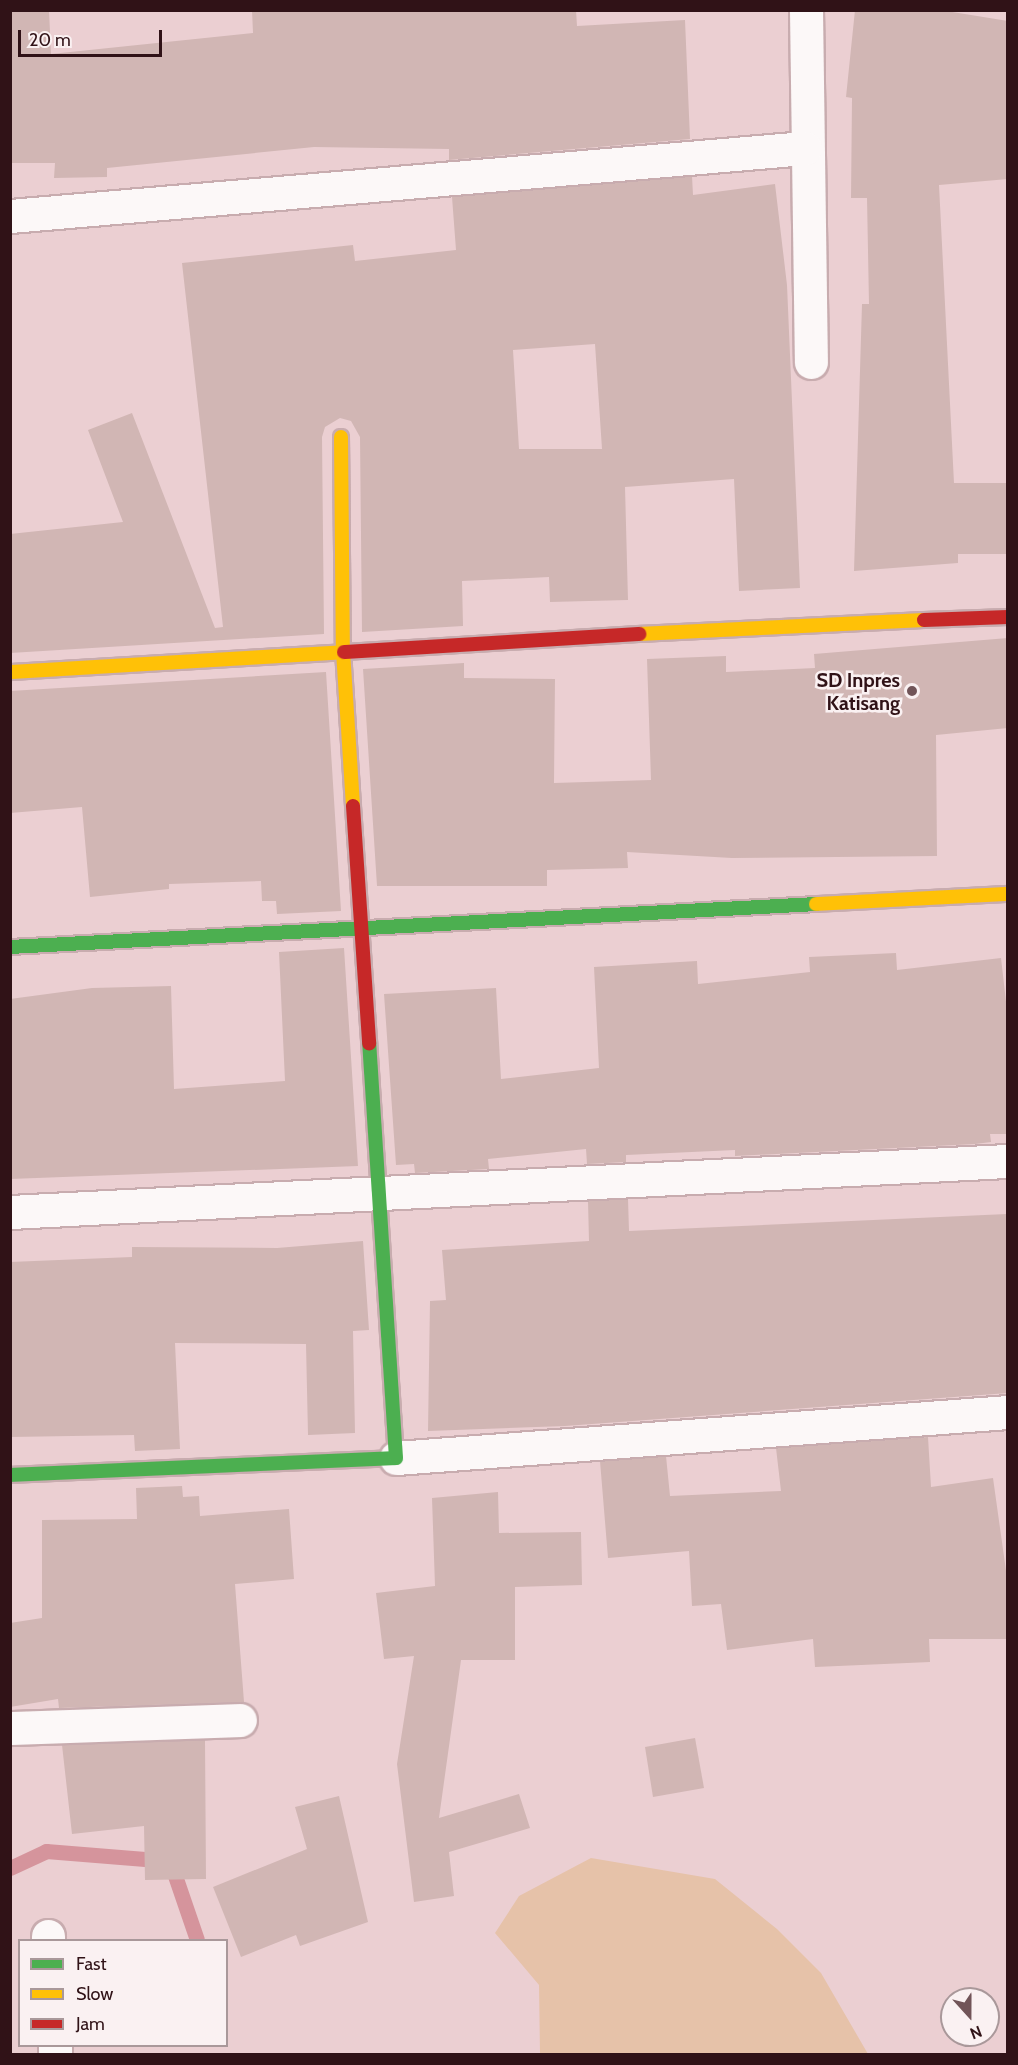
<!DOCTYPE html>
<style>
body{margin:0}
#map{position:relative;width:1018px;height:2065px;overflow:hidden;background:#ebcfd2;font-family:Cabin,sans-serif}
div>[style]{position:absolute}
.green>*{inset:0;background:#e6c2a9}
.stream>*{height:15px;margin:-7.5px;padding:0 7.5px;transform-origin:7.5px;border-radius:7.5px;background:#d5949c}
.building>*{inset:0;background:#d1b6b4}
.roads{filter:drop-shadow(2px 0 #c8acaf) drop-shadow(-2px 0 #c8acaf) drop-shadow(0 2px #c8acaf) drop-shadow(0 -2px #c8acaf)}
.street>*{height:33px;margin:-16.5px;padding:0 16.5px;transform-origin:16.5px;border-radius:16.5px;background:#fcf8f8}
.fast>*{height:14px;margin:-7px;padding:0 7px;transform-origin:7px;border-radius:7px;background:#4caf50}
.slow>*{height:14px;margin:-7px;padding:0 7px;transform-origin:7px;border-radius:7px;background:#ffc107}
.jam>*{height:14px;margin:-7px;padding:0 7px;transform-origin:7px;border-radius:7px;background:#c62828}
.dots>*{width:16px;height:16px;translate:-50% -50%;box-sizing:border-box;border:3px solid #faf1f2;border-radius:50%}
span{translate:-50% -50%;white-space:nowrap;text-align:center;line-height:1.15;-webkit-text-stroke:5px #faf1f2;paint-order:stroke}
.poi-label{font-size:20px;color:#301217;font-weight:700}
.right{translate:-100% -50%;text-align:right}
.frame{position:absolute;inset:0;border:12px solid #301217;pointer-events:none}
.legend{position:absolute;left:18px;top:1939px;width:210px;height:108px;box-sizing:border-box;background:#faf1f2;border:2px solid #a9989a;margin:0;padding:8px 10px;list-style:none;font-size:18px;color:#301217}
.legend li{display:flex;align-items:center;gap:12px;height:30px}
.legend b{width:30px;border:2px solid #a9989a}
.north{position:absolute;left:940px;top:1987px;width:60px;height:60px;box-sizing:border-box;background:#faf1f2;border:2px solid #a9989a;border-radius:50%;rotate:159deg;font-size:16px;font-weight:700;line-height:24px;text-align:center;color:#301217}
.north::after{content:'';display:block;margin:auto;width:21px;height:27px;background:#715458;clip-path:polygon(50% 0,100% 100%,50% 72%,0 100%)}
.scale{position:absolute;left:18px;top:30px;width:144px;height:27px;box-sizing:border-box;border:3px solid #301217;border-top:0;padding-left:8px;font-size:18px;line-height:21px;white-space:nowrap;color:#301217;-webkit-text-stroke:4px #faf1f2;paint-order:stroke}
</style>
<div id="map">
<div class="green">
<i style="clip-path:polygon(591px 1858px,715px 1879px,777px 1929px,821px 1973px,868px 2054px,540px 2054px,539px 1985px,495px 1933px,519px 1896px)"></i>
</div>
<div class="stream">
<i style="left:10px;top:1868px;width:40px;rotate:-25deg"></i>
<i style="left:46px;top:1851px;width:124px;rotate:4.6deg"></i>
<i style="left:170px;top:1861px;width:83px;rotate:71.1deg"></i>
</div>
<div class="building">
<i style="clip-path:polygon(10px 10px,49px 10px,51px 54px,253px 33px,252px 10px,576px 10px,577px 26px,685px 20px,690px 139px,449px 160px,449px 149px,314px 147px,107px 168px,107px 177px,54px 178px,55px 163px,10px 163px)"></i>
<i style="clip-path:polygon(855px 10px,940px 10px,1008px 21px,1008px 179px,939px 185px,954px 483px,1008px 483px,1008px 554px,958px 554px,958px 563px,854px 571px,862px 304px,869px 304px,867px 198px,851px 198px,852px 98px,846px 97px)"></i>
<i style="clip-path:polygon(evenodd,692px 176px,693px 195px,775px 184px,787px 285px,800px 588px,739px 591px,734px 479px,625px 487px,628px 600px,550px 602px,549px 577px,462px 581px,463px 626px,362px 632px,360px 437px,351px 421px,340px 418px,325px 427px,322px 437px,324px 634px,10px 653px,10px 534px,123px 522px,88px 430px,132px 413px,215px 628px,223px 627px,182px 263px,353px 245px,355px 261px,456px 250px,452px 197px,692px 176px,595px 344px,602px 449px,519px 449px,513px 350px,595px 344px)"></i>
<i style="clip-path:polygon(1008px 638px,1008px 728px,936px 735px,937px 856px,732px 858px,627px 852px,628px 868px,547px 870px,547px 886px,377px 886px,363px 669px,464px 663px,464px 678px,555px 679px,554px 783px,651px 780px,647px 659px,726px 656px,726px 672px,815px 668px,814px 654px)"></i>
<i style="clip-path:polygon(326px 672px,341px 911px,277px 914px,276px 901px,262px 901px,261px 881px,169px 884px,169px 889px,90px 897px,82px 807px,10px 813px,10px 691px)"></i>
<i style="clip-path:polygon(344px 948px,358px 1166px,10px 1179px,10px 999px,92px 988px,171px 986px,174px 1089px,285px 1081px,279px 952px)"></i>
<i style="clip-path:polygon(896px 953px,897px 970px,1001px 958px,1008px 1019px,1008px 1134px,990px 1134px,991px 1142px,975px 1144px,735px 1156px,735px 1150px,626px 1155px,626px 1162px,587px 1164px,586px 1149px,488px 1159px,489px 1169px,415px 1173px,414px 1164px,396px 1165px,384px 994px,496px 988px,501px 1079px,599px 1068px,594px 967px,697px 961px,698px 984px,810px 972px,809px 957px)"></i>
<i style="clip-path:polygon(628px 1199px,629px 1231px,1007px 1214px,1008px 1393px,565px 1426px,428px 1431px,430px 1301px,446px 1300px,442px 1250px,589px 1241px,588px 1201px)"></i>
<i style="clip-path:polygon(363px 1241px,369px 1330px,353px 1331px,355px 1433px,308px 1435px,306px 1344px,175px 1343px,180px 1449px,135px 1451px,134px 1435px,10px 1437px,10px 1262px,132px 1257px,132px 1247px,277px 1248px)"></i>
<i style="clip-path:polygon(928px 1437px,931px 1487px,993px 1478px,1008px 1585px,1008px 1639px,929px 1639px,930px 1662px,815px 1667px,813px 1639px,727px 1650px,721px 1604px,692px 1606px,689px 1551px,608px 1558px,600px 1461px,666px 1456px,670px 1496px,781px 1491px,776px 1448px)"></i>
<i style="clip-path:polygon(182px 1486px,183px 1497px,199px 1496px,200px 1516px,289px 1509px,294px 1579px,235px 1584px,244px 1702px,59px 1708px,58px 1699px,10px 1707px,10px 1623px,42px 1618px,42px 1520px,137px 1519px,136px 1488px)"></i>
<i style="clip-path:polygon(498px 1492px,499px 1533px,581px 1532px,582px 1585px,515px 1587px,515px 1660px,461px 1660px,439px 1818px,519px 1794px,530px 1828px,449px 1852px,454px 1896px,414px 1902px,397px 1764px,414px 1656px,384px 1659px,376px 1593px,435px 1586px,432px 1498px)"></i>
<i style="clip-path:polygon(695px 1738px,704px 1788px,653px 1797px,645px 1747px)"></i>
<i style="clip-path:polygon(205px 1740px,206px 1879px,145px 1880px,144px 1826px,72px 1834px,62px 1745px)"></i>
<i style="clip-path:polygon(339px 1796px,368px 1922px,300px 1946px,296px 1935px,241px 1957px,213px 1887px,307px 1849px,295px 1807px)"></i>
</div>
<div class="roads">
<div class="street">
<i style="left:806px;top:10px;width:352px;rotate:89.2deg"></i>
<i style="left:10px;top:216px;width:798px;rotate:-4.89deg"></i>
<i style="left:10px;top:1212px;width:999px;rotate:-2.93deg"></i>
<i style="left:396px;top:1458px;width:614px;rotate:-4.3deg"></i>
<i style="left:10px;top:1728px;width:230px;rotate:-2deg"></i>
<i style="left:48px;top:1936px;width:4px;rotate:90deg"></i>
<i style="left:55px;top:2046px;width:8px;rotate:90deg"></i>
</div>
<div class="fast">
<i style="left:10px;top:947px;width:807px;rotate:-3.05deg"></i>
<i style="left:10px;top:1475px;width:386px;rotate:-2.5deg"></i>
<i style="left:396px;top:1458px;width:416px;rotate:-93.7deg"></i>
</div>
<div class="slow">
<i style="left:341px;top:437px;width:214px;rotate:89.5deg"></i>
<i style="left:343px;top:651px;width:155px;rotate:86.3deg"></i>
<i style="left:639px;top:634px;width:285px;rotate:-2.8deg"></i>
<i style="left:10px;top:672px;width:335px;rotate:-3.4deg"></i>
<i style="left:816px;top:904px;width:192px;rotate:-3deg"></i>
</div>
<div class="jam">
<i style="left:924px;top:620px;width:84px;rotate:-2deg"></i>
<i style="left:344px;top:652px;width:296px;rotate:-3.5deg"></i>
<i style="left:353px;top:806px;width:238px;rotate:86.1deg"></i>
</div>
</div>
<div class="dots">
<i style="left:912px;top:691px;background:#715458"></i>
</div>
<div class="poi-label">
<span class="right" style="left:900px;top:692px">SD Inpres<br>Katisang</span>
</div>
<div class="frame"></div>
<ul class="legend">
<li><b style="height:8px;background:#4caf50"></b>Fast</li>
<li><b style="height:8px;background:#ffc107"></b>Slow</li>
<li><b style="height:8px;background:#c62828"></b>Jam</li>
</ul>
<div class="north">N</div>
<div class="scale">20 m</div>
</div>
